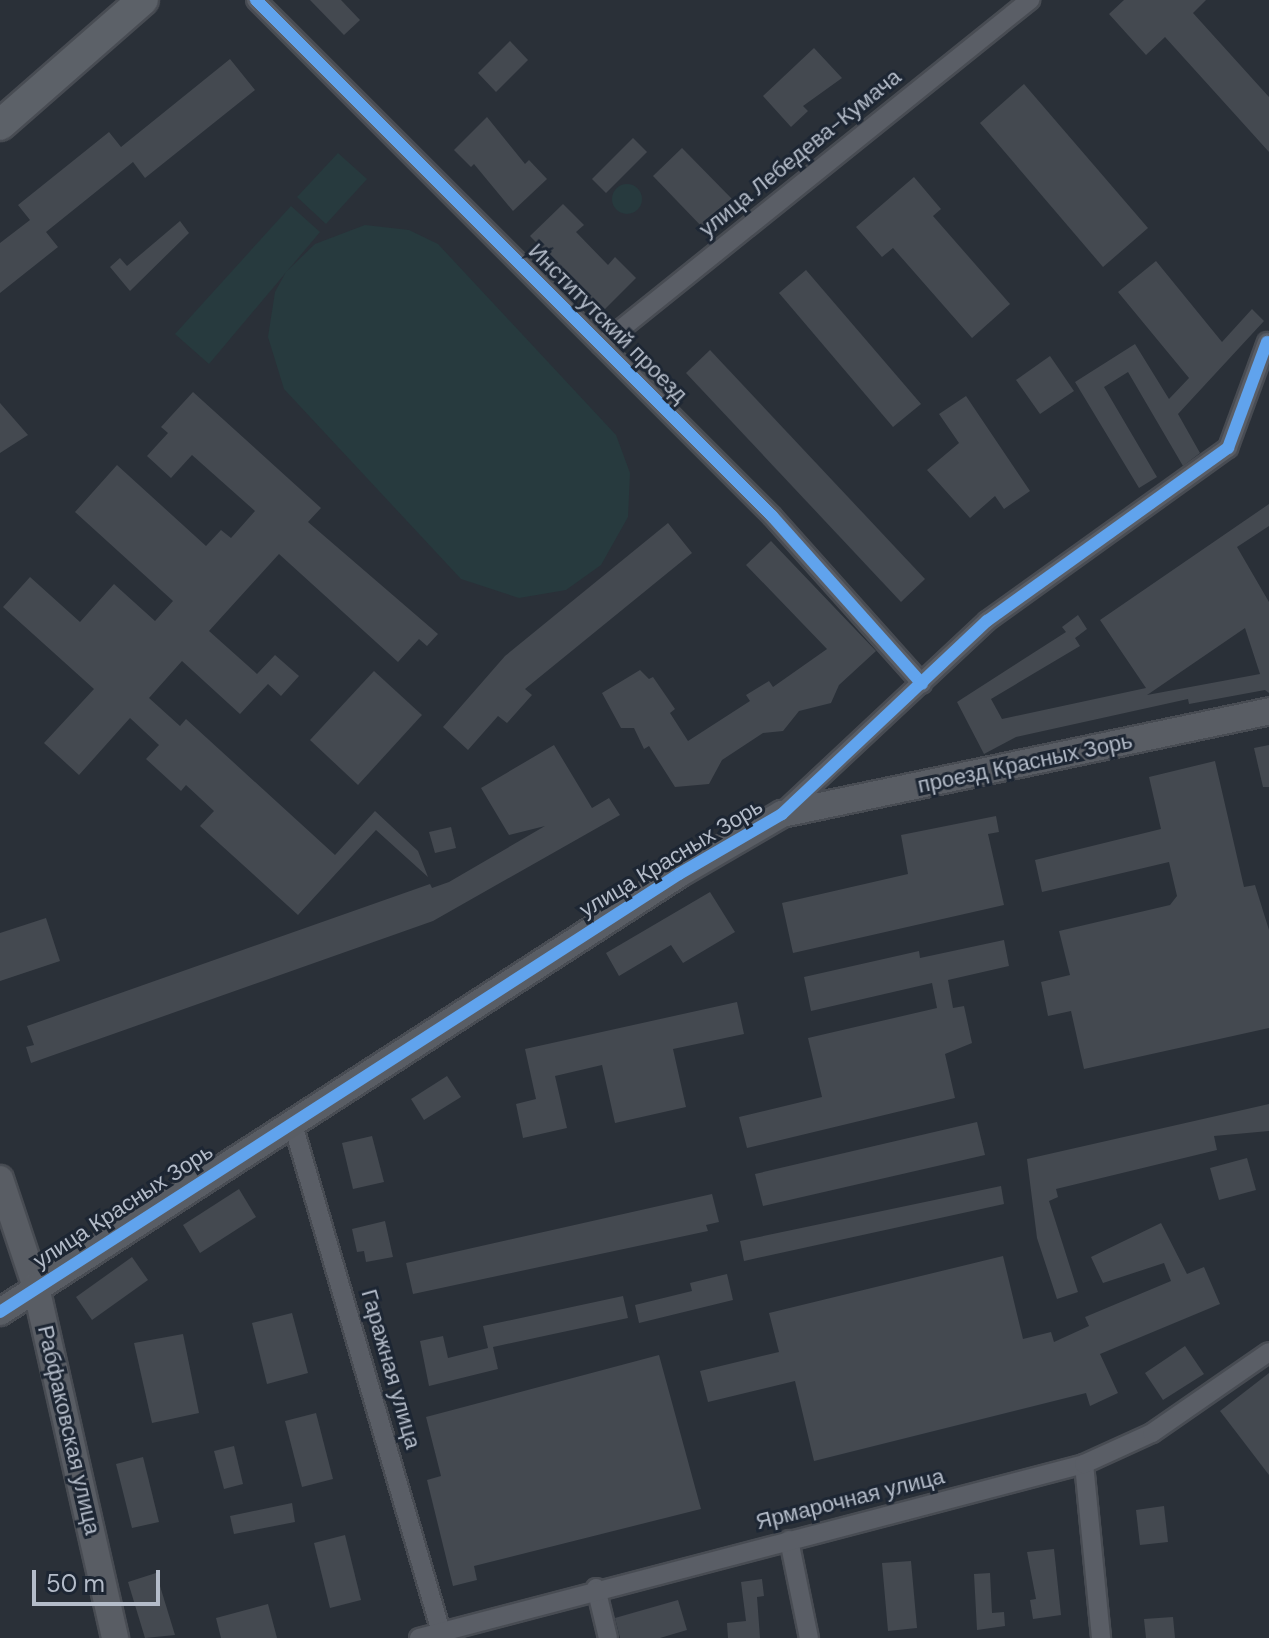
<!DOCTYPE html>
<meta charset="utf-8">
<style>
body{margin:0}
#map{position:relative;width:1269px;height:1638px;overflow:hidden;background:#2a3038;font-family:"DM Sans",sans-serif}
div>[style]{position:absolute}
.green>*{inset:0;background:#273a3e}
.round{border-radius:50%}
.building>*{inset:0;background:#444950}
.roads{filter:drop-shadow(2px 0 #484c53) drop-shadow(-2px 0 #484c53) drop-shadow(0 2px #484c53) drop-shadow(0 -2px #484c53)}
.street>*{height:18px;margin:-9px;padding:0 9px;transform-origin:9px;border-radius:9px;background:#5a5e66}
.secondary>*{height:26px;margin:-13px;padding:0 13px;transform-origin:13px;border-radius:13px;background:#595d64}
.primary>*{height:30px;margin:-15px;padding:0 15px;transform-origin:15px;border-radius:15px;background:#5c6168}
.cycleway>*{height:12px;margin:-6px;padding:0 6px;transform-origin:6px;border-radius:6px;background:#60a3ed}
span{translate:-50% -50%;white-space:nowrap;text-align:center;line-height:1.15;-webkit-text-stroke:6px #1d2633;paint-order:stroke}
.street-label{font-size:22px;color:#b4bcc9}
.scale{position:absolute;left:32px;top:1570px;width:128px;height:36px;box-sizing:border-box;border:4px solid #b4bcc9;border-top:0;padding-left:10px;font-size:24px;line-height:28px;white-space:nowrap;color:#b4bcc9;-webkit-text-stroke:6px #1d2633;paint-order:stroke}
</style>
<div id="map">
<div class="green">
<i style="clip-path:polygon(338px 153px,367px 179px,326px 224px,297px 197px)"></i>
<i class="round" style="left:612px;top:184px;width:30px;height:30px"></i>
<i style="clip-path:polygon(291px 206px,320px 232px,209px 364px,175px 334px)"></i>
<i style="clip-path:polygon(365px 225px,409px 230px,438px 244px,616px 435px,630px 473px,628px 517px,601px 565px,566px 590px,519px 598px,461px 579px,284px 389px,268px 337px,275px 292px,286px 272px,315px 244px)"></i>
</div>
<div class="building">
<i style="clip-path:polygon(310px 0,341px 0,360px 20px,344px 35px)"></i>
<i style="clip-path:polygon(1124px 0,1206px 0,1193px 13px,1269px 97px,1269px 152px,1165px 37px,1146px 55px,1109px 14px)"></i>
<i style="clip-path:polygon(510px 41px,528px 60px,496px 92px,478px 73px)"></i>
<i style="clip-path:polygon(814px 48px,842px 78px,803px 106px,808px 111px,791px 127px,763px 96px)"></i>
<i style="clip-path:polygon(230px 59px,255px 90px,145px 178px,133px 162px,46px 232px,58px 247px,0 293px,0 243px,30px 220px,18px 205px,109px 132px,121px 147px)"></i>
<i style="clip-path:polygon(1024px 84px,1148px 228px,1103px 267px,980px 123px)"></i>
<i style="clip-path:polygon(487px 117px,525px 164px,529px 160px,547px 179px,513px 211px,474px 164px,471px 167px,454px 150px)"></i>
<i style="clip-path:polygon(633px 138px,647px 152px,606px 193px,592px 179px)"></i>
<i style="clip-path:polygon(682px 148px,733px 200px,704px 229px,653px 176px)"></i>
<i style="clip-path:polygon(914px 177px,941px 209px,933px 216px,1010px 304px,972px 338px,893px 248px,882px 257px,856px 227px)"></i>
<i style="clip-path:polygon(563px 204px,584px 225px,576px 232px,608px 265px,615px 257px,636px 278px,603px 311px,530px 236px)"></i>
<i style="clip-path:polygon(180px 221px,189px 233px,130px 291px,110px 267px,120px 258px,127px 266px)"></i>
<i style="clip-path:polygon(1156px 261px,1222px 342px,1252px 309px,1264px 321px,1178px 414px,1200px 453px,1183px 466px,1128px 372px,1104px 387px,1157px 477px,1139px 488px,1075px 382px,1135px 344px,1169px 399px,1189px 378px,1118px 292px)"></i>
<i style="clip-path:polygon(806px 270px,921px 404px,893px 427px,779px 293px)"></i>
<i style="clip-path:polygon(710px 350px,925px 579px,901px 602px,686px 373px)"></i>
<i style="clip-path:polygon(1050px 356px,1074px 391px,1040px 414px,1016px 380px)"></i>
<i style="clip-path:polygon(193px 392px,321px 508px,308px 522px,438px 634px,427px 646px,419px 639px,398px 662px,279px 554px,209px 631px,257px 674px,275px 655px,299px 676px,281px 696px,268px 684px,240px 714px,182px 661px,149px 698px,180px 726px,186px 719px,335px 855px,375px 811px,418px 851px,428px 877px,376px 830px,298px 915px,200px 826px,214px 811px,186px 785px,181px 791px,146px 759px,159px 745px,130px 718px,79px 775px,44px 743px,94px 689px,3px 607px,30px 577px,80px 622px,114px 584px,155px 621px,173px 601px,75px 512px,117px 465px,206px 546px,221px 530px,231px 538px,255px 511px,192px 455px,171px 478px,147px 456px,168px 433px,161px 427px)"></i>
<i style="clip-path:polygon(966px 396px,1030px 491px,1004px 509px,995px 496px,970px 518px,927px 470px,959px 443px,939px 414px)"></i>
<i style="clip-path:polygon(0 403px,28px 435px,0 453px)"></i>
<i style="clip-path:polygon(evenodd,1269px 504px,1269px 526px,1237px 547px,1269px 602px,1269px 693px,1265px 690px,1189px 704px,1188px 699px,1016px 737px,984px 754px,957px 702px,1066px 632px,1062px 627px,1078px 615px,1087px 629px,1075px 638px,1080px 646px,991px 699px,1002px 719px,1146px 688px,1100px 620px,1269px 504px,1245px 628px,1260px 674px,1147px 695px,1150px 693px,1245px 628px)"></i>
<i style="clip-path:polygon(668px 523px,692px 553px,525px 689px,532px 695px,507px 723px,498px 716px,468px 750px,443px 727px,505px 656px)"></i>
<i style="clip-path:polygon(771px 541px,876px 651px,839px 685px,831px 703px,799px 711px,783px 731px,763px 733px,722px 760px,709px 784px,675px 787px,649px 746px,644px 749px,634px 728px,621px 728px,602px 693px,640px 670px,649px 679px,653px 677px,675px 709px,670px 713px,688px 741px,750px 701px,746px 695px,769px 681px,773px 687px,827px 649px,746px 565px)"></i>
<i style="clip-path:polygon(374px 671px,422px 715px,358px 785px,310px 740px)"></i>
<i style="clip-path:polygon(554px 745px,592px 808px,609px 798px,620px 815px,433px 921px,31px 1063px,26px 1047px,34px 1045px,27px 1026px,430px 884px,432px 888px,449px 882px,545px 826px,509px 835px,481px 788px)"></i>
<i style="clip-path:polygon(1269px 745px,1269px 787px,1263px 787px,1254px 748px)"></i>
<i style="clip-path:polygon(1215px 761px,1244px 887px,1255px 885px,1269px 930px,1269px 1028px,1084px 1069px,1071px 1011px,1048px 1016px,1041px 982px,1070px 975px,1059px 931px,1170px 905px,1177px 896px,1169px 862px,1042px 892px,1035px 860px,1161px 829px,1149px 777px)"></i>
<i style="clip-path:polygon(996px 816px,999px 832px,988px 834px,1004px 905px,793px 953px,782px 903px,908px 874px,901px 835px)"></i>
<i style="clip-path:polygon(451px 827px,456px 848px,435px 853px,429px 832px)"></i>
<i style="clip-path:polygon(710px 892px,735px 932px,683px 963px,671px 945px,619px 976px,606px 953px)"></i>
<i style="clip-path:polygon(46px 918px,60px 961px,0 981px,0 933px)"></i>
<i style="clip-path:polygon(1004px 940px,1009px 966px,948px 980px,953px 1008px,964px 1006px,972px 1043px,945px 1054px,955px 1098px,747px 1148px,739px 1117px,822px 1097px,808px 1038px,937px 1008px,932px 983px,811px 1011px,804px 977px,919px 951px,920px 958px)"></i>
<i style="clip-path:polygon(737px 1002px,744px 1034px,673px 1049px,686px 1107px,615px 1123px,602px 1065px,555px 1076px,567px 1128px,523px 1138px,516px 1104px,536px 1099px,525px 1049px)"></i>
<i style="clip-path:polygon(447px 1076px,461px 1097px,424px 1120px,411px 1099px)"></i>
<i style="clip-path:polygon(1269px 1104px,1269px 1131px,1214px 1136px,1217px 1150px,1056px 1189px,1058px 1197px,1049px 1201px,1078px 1292px,1057px 1299px,1037px 1238px,1027px 1159px)"></i>
<i style="clip-path:polygon(977px 1122px,985px 1155px,763px 1206px,755px 1174px)"></i>
<i style="clip-path:polygon(372px 1136px,384px 1182px,353px 1189px,342px 1143px)"></i>
<i style="clip-path:polygon(1247px 1158px,1256px 1190px,1219px 1200px,1210px 1168px)"></i>
<i style="clip-path:polygon(1001px 1186px,1004px 1204px,744px 1261px,740px 1241px)"></i>
<i style="clip-path:polygon(239px 1189px,256px 1217px,200px 1253px,183px 1225px)"></i>
<i style="clip-path:polygon(712px 1194px,719px 1222px,706px 1225px,708px 1231px,413px 1294px,406px 1263px)"></i>
<i style="clip-path:polygon(385px 1221px,393px 1257px,366px 1262px,364px 1251px,357px 1252px,352px 1229px)"></i>
<i style="clip-path:polygon(1161px 1223px,1187px 1274px,1204px 1267px,1220px 1304px,1100px 1354px,1118px 1393px,1090px 1406px,1086px 1393px,814px 1461px,795px 1381px,708px 1402px,700px 1371px,779px 1352px,769px 1313px,1003px 1256px,1023px 1339px,1051px 1332px,1054px 1342px,1089px 1326px,1085px 1317px,1171px 1281px,1164px 1263px,1103px 1283px,1091px 1257px)"></i>
<i style="clip-path:polygon(132px 1257px,148px 1280px,92px 1320px,76px 1297px)"></i>
<i style="clip-path:polygon(727px 1274px,733px 1300px,639px 1323px,635px 1305px,692px 1291px,690px 1283px)"></i>
<i style="clip-path:polygon(623px 1296px,628px 1318px,493px 1347px,498px 1369px,429px 1386px,420px 1341px,443px 1336px,448px 1358px,488px 1348px,483px 1326px)"></i>
<i style="clip-path:polygon(292px 1313px,308px 1373px,267px 1384px,252px 1323px)"></i>
<i style="clip-path:polygon(183px 1334px,199px 1413px,152px 1423px,134px 1343px)"></i>
<i style="clip-path:polygon(1185px 1346px,1204px 1374px,1163px 1400px,1145px 1373px)"></i>
<i style="clip-path:polygon(659px 1355px,701px 1509px,474px 1566px,477px 1580px,453px 1586px,427px 1480px,441px 1476px,426px 1417px)"></i>
<i style="clip-path:polygon(1269px 1373px,1269px 1475px,1220px 1411px)"></i>
<i style="clip-path:polygon(316px 1413px,333px 1479px,302px 1487px,285px 1421px)"></i>
<i style="clip-path:polygon(234px 1446px,243px 1484px,224px 1489px,214px 1451px)"></i>
<i style="clip-path:polygon(143px 1457px,159px 1522px,132px 1528px,116px 1464px)"></i>
<i style="clip-path:polygon(292px 1503px,295px 1522px,234px 1534px,230px 1516px)"></i>
<i style="clip-path:polygon(1164px 1506px,1168px 1542px,1140px 1545px,1136px 1510px)"></i>
<i style="clip-path:polygon(345px 1535px,361px 1600px,330px 1608px,314px 1543px)"></i>
<i style="clip-path:polygon(1054px 1549px,1061px 1615px,1033px 1619px,1030px 1600px,1036px 1599px,1027px 1552px)"></i>
<i style="clip-path:polygon(911px 1561px,917px 1628px,888px 1631px,882px 1563px)"></i>
<i style="clip-path:polygon(156px 1573px,175px 1635px,145px 1638px,128px 1582px)"></i>
<i style="clip-path:polygon(990px 1573px,992px 1613px,1004px 1612px,1005px 1626px,977px 1630px,974px 1574px)"></i>
<i style="clip-path:polygon(762px 1579px,764px 1596px,757px 1597px,760px 1638px,728px 1638px,727px 1623px,746px 1621px,741px 1582px)"></i>
<i style="clip-path:polygon(678px 1600px,687px 1630px,660px 1638px,620px 1638px,615px 1618px)"></i>
<i style="clip-path:polygon(268px 1604px,277px 1638px,221px 1638px,216px 1618px)"></i>
<i style="clip-path:polygon(1173px 1617px,1175px 1638px,1146px 1638px,1144px 1619px)"></i>
</div>
<div class="roads">
<div class="street">
<i style="left:256px;top:0;width:730px;rotate:45deg"></i>
<i style="left:772px;top:516px;width:225px;rotate:48.2deg"></i>
<i style="left:601px;top:345px;width:551px;rotate:-38.81deg"></i>
<i style="left:783px;top:812px;width:279px;rotate:-43.1deg"></i>
<i style="left:987px;top:621px;width:297px;rotate:-35.7deg"></i>
<i style="left:1228px;top:448px;width:113px;rotate:-69.8deg"></i>
<i style="left:292px;top:1121px;width:532px;rotate:73.74deg"></i>
<i style="left:1084px;top:1464px;width:175px;rotate:84.4deg"></i>
<i style="left:789px;top:1540px;width:100px;rotate:78.5deg"></i>
<i style="left:596px;top:1588px;width:51px;rotate:76.5deg"></i>
<i style="left:419px;top:1638px;width:687px;rotate:-14.66deg"></i>
<i style="left:1084px;top:1464px;width:75px;rotate:-24.5deg"></i>
<i style="left:1152px;top:1433px;width:142px;rotate:-34.7deg"></i>
</div>
<div class="secondary">
<i style="left:0;top:1179px;width:114px;rotate:71.6deg"></i>
<i style="left:36px;top:1287px;width:360px;rotate:77.3deg"></i>
<i style="left:0;top:1312px;width:808px;rotate:-32.82deg"></i>
<i style="left:679px;top:874px;width:119px;rotate:-30.2deg"></i>
<i style="left:782px;top:814px;width:498px;rotate:-11.9deg"></i>
</div>
<div class="primary">
<i style="left:0;top:125px;width:190px;rotate:-41.2deg"></i>
</div>
</div>
<div class="cycleway">
<i style="left:256px;top:0;width:730px;rotate:45deg"></i>
<i style="left:772px;top:516px;width:225px;rotate:48.2deg"></i>
<i style="left:0;top:1312px;width:808px;rotate:-32.82deg"></i>
<i style="left:679px;top:874px;width:119px;rotate:-30.2deg"></i>
<i style="left:782px;top:814px;width:282px;rotate:-43.3deg"></i>
<i style="left:987px;top:621px;width:297px;rotate:-35.7deg"></i>
<i style="left:1228px;top:448px;width:113px;rotate:-69.8deg"></i>
</div>
<div class="street-label">
<span style="left:800px;top:153px;rotate:-39deg">улица Лебедева-Кумача</span>
<span style="left:608px;top:323px;rotate:45deg">Институтский проезд</span>
<span style="left:1025px;top:763px;rotate:-12deg">проезд Красных Зорь</span>
<span style="left:671px;top:858px;rotate:-31deg">улица Красных Зорь</span>
<span style="left:123px;top:1206px;rotate:-33deg">улица Красных Зорь</span>
<span style="left:391px;top:1369px;rotate:74deg">Гаражная улица</span>
<span style="left:69px;top:1430px;rotate:77deg">Рабфаковская улица</span>
<span style="left:850px;top:1499px;rotate:-14deg">Ярмарочная улица</span>
</div>
<div class="scale">50 m</div>
</div>
